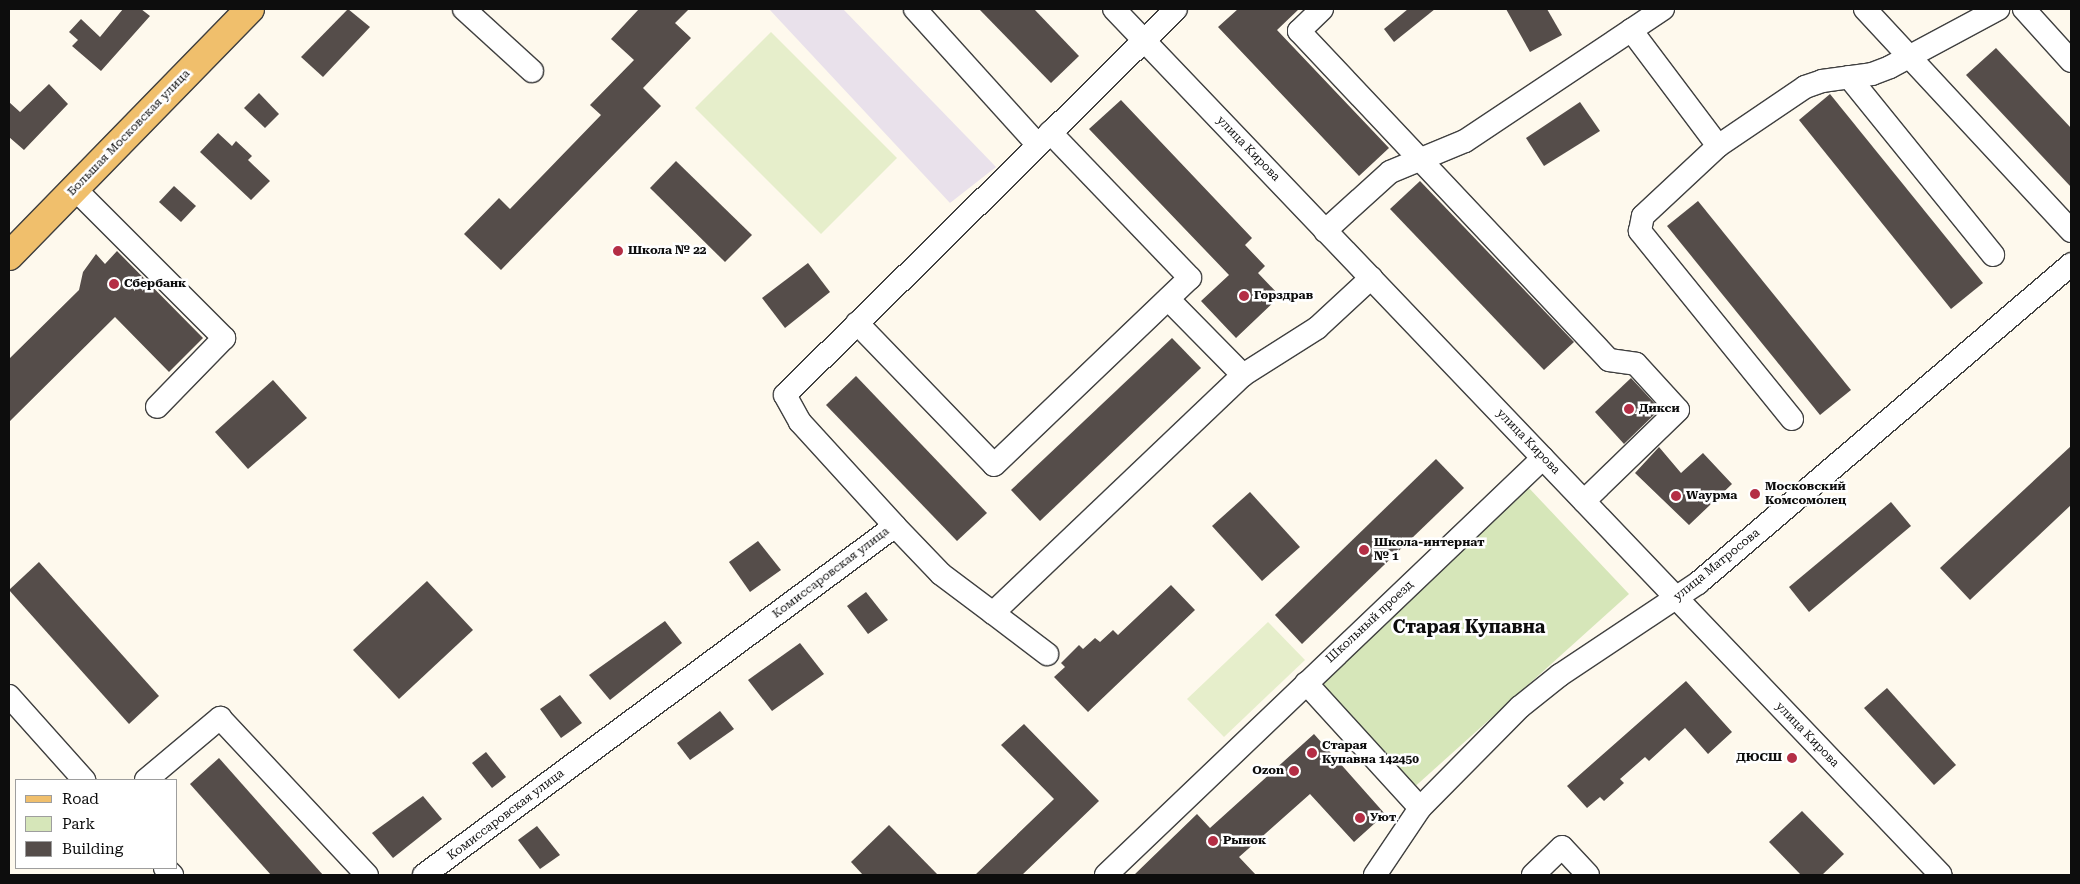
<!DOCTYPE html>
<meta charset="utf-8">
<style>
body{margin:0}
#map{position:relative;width:2080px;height:884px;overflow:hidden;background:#fef9ed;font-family:"Roboto Serif",serif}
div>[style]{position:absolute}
.industrial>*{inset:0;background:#e9e1eb}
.green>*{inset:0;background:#d6e6b9}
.pitch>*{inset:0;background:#e6eecb}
.building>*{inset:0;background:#554d4a}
.roads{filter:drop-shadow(1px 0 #404040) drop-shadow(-1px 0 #404040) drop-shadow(0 1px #404040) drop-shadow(0 -1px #404040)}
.minor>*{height:22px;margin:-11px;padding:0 11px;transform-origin:11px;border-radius:11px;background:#fff}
.major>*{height:28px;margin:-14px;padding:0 14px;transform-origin:14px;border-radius:14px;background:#f0bf6c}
.dots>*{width:14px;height:14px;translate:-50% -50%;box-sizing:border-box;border:2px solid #fff;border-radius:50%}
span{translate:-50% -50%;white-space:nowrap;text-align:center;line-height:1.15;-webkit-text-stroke:5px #fff;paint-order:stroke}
.street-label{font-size:12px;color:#0d0d0d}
.poi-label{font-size:12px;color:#0d0d0d;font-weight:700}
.left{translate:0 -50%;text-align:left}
.right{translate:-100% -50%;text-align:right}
.district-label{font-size:18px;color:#0d0d0d;font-weight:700}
.frame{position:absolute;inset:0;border:10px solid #0d0d0d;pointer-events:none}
.legend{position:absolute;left:15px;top:779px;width:162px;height:90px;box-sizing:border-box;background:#fff;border:1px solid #9e9e9e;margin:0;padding:6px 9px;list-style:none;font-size:15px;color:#0d0d0d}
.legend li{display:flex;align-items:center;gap:10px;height:25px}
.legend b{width:25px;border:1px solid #9e9e9e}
</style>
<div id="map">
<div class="industrial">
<i style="clip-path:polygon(769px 9px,843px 9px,996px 167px,950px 203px)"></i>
</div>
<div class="green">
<i style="clip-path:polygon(1528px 487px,1629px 594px,1410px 791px,1317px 686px)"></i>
</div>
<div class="pitch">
<i style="clip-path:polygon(771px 32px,897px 158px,821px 234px,695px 108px)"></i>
<i style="clip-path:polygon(1268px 622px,1305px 660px,1224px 737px,1187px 699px)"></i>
</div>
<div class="building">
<i style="clip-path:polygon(123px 9px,141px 9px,150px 16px,101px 71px,72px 46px,78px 40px,69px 32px,81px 19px,100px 37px)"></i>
<i style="clip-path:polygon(348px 9px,370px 27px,323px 77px,301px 57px)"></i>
<i style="clip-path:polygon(639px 9px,689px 9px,675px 23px,691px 38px,643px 88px,661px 106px,501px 270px,464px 234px,499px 198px,510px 209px,601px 115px,590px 105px,634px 60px,611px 39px)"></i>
<i style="clip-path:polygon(979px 9px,1034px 9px,1079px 56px,1051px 83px)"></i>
<i style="clip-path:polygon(1238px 9px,1299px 9px,1277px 30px,1389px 148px,1359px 176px,1218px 27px)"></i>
<i style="clip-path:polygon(1408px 9px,1435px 9px,1394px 42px,1384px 29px)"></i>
<i style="clip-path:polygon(1506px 9px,1547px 9px,1562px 35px,1530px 52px)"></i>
<i style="clip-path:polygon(1996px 48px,2071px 128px,2071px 187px,1966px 75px)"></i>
<i style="clip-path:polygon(49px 84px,68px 104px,24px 150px,9px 137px,9px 102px,20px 112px)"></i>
<i style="clip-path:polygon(259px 93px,279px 114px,265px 128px,244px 108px)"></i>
<i style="clip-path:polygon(1830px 94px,1983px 283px,1951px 309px,1799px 120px)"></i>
<i style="clip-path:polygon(1121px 100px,1252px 238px,1245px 245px,1265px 266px,1258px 273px,1280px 296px,1236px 338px,1201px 301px,1229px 275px,1089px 129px)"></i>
<i style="clip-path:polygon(1580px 102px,1600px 131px,1544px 166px,1526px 138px)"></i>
<i style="clip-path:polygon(218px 133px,232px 146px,236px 141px,252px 156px,248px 160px,270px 181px,251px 200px,200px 152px)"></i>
<i style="clip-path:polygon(676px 161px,752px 235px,725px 262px,650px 188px)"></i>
<i style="clip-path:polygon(1420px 181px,1574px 342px,1544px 370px,1390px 209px)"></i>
<i style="clip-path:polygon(174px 186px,196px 206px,181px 222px,159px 202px)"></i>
<i style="clip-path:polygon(1698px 201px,1851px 390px,1820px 415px,1667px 226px)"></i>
<i style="clip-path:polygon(117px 251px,203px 338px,169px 372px,115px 317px,9px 422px,9px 359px,79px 290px,83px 272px,96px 254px,105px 264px)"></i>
<i style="clip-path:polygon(808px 263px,830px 292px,785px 328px,762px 298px)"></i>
<i style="clip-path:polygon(1172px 338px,1201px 368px,1040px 521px,1011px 490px)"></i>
<i style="clip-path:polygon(856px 376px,987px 513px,957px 541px,826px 405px)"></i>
<i style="clip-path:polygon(1631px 378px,1660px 409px,1624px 444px,1595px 412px)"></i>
<i style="clip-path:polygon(273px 380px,307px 418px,248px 469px,215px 432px)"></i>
<i style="clip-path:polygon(2071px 446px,2071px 505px,1970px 600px,1940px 568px)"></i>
<i style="clip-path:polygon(1659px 447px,1681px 473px,1703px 453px,1732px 484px,1689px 525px,1635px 473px)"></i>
<i style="clip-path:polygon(1436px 459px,1464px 488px,1302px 644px,1275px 615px)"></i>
<i style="clip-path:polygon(1250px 492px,1300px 547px,1262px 581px,1212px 526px)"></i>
<i style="clip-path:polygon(1891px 502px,1911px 526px,1809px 612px,1789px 587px)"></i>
<i style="clip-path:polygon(758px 541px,781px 570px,750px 592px,729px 562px)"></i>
<i style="clip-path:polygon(39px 562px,159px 696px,129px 724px,9px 590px)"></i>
<i style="clip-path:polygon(427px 581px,473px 630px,399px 699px,353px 650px)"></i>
<i style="clip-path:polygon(1171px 585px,1195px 610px,1088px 712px,1054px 677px,1065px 667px,1061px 663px,1079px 645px,1083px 649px,1095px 638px,1100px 642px,1113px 630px,1118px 635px)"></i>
<i style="clip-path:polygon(866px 592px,888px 620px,868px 634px,847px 606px)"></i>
<i style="clip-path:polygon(665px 621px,682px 643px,610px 700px,589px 675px)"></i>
<i style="clip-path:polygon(800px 643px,824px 674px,772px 711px,748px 680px)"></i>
<i style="clip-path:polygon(1686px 681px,1732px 732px,1708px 754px,1685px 728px,1649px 761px,1645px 757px,1620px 779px,1624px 783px,1604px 801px,1600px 797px,1587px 808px,1567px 786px)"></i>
<i style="clip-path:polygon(1887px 688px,1956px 765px,1934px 785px,1864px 708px)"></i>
<i style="clip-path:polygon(560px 695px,582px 723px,561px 738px,540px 709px)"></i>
<i style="clip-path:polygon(720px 711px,734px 729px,690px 760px,677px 743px)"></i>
<i style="clip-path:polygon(1024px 724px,1099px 801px,1022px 875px,975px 875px,1054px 799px,1001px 745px)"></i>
<i style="clip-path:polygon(1314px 734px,1385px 814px,1354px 842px,1310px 794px,1239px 857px,1256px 875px,1134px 875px,1197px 814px,1210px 828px)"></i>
<i style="clip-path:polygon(486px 752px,506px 777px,492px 788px,472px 763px)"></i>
<i style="clip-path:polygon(219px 758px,323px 875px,271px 875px,190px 784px)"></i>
<i style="clip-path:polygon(423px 796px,442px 819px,393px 858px,372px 833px)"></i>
<i style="clip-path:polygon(1802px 811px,1844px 854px,1822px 875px,1801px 875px,1769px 842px)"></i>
<i style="clip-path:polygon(889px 825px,938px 875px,863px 875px,851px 862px)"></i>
<i style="clip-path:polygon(537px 826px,560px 855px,540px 869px,518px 840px)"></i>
</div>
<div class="roads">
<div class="minor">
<i style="left:464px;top:9px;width:92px;rotate:42.4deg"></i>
<i style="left:915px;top:9px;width:182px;rotate:47.9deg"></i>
<i style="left:1114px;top:9px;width:1197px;rotate:46.32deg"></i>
<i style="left:1322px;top:9px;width:32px;rotate:136deg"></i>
<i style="left:1299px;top:31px;width:452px;rotate:46.7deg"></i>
<i style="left:1609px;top:360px;width:27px;rotate:8deg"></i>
<i style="left:1636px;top:364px;width:62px;rotate:47.6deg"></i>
<i style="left:1678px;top:410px;width:131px;rotate:135.9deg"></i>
<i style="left:1865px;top:9px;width:303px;rotate:47.1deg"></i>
<i style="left:2024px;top:9px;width:70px;rotate:47.9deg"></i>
<i style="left:1631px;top:30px;width:145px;rotate:53.1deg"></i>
<i style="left:1849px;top:77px;width:229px;rotate:51deg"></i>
<i style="left:75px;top:189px;width:211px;rotate:45deg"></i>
<i style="left:224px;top:338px;width:96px;rotate:134.2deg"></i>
<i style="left:1325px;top:231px;width:88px;rotate:-42.2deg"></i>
<i style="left:1390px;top:172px;width:81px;rotate:-22.5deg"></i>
<i style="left:1465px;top:141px;width:238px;rotate:-33.7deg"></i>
<i style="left:1168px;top:299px;width:107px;rotate:45.4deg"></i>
<i style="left:857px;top:323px;width:197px;rotate:46deg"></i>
<i style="left:994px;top:465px;width:271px;rotate:-43.7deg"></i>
<i style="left:1190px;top:278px;width:202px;rotate:-133.8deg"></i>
<i style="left:1792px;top:419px;width:242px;rotate:-129deg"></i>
<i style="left:1640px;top:231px;width:15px;rotate:-79deg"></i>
<i style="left:1643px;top:216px;width:103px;rotate:-43deg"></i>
<i style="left:1718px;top:146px;width:105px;rotate:-34.1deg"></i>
<i style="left:1805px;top:87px;width:18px;rotate:-19deg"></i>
<i style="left:1822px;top:81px;width:50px;rotate:-8deg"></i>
<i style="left:1872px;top:74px;width:19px;rotate:-21deg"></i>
<i style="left:1890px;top:67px;width:123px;rotate:-28.2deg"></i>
<i style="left:895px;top:526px;width:141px;rotate:-132.4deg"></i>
<i style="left:800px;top:422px;width:31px;rotate:-119deg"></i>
<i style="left:785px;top:395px;width:549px;rotate:-44.63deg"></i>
<i style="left:993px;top:613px;width:68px;rotate:37.2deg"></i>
<i style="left:1306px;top:683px;width:169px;rotate:47.6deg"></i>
<i style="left:9px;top:696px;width:113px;rotate:48.2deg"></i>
<i style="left:146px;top:780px;width:97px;rotate:-40deg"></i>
<i style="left:220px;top:718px;width:215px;rotate:46.9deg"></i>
<i style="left:165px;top:868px;width:10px;rotate:45deg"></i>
<i style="left:424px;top:875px;width:586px;rotate:-36.54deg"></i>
<i style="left:895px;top:526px;width:66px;rotate:46.2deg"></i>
<i style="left:941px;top:574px;width:65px;rotate:36.9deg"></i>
<i style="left:993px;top:613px;width:345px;rotate:-43.6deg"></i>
<i style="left:1243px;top:375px;width:88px;rotate:-32.4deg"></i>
<i style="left:1317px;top:328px;width:74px;rotate:-42.8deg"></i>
<i style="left:1106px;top:875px;width:604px;rotate:-43.66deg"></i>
<i style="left:1375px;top:875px;width:81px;rotate:-56.1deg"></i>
<i style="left:1420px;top:808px;width:142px;rotate:-45.3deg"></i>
<i style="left:1520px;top:707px;width:51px;rotate:-38.7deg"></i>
<i style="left:1560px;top:675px;width:166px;rotate:-33.7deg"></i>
<i style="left:1698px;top:583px;width:491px;rotate:-40.5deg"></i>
<i style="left:1533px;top:875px;width:40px;rotate:-44deg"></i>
<i style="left:1562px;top:847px;width:38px;rotate:47deg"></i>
</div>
<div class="major">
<i style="left:9px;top:256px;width:345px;rotate:-45.7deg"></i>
</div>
</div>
<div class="dots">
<i style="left:618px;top:251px;background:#b42e45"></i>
<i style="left:114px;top:284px;background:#b42e45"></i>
<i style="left:1244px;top:296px;background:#b42e45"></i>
<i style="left:1629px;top:409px;background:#b42e45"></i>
<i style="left:1755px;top:494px;background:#b42e45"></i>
<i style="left:1676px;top:496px;background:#b42e45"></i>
<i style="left:1364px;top:550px;background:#b42e45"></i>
<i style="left:1312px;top:753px;background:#b42e45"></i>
<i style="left:1792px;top:758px;background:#b42e45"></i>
<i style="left:1294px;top:771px;background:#b42e45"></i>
<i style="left:1360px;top:818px;background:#b42e45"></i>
<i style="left:1213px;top:841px;background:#b42e45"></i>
</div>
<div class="street-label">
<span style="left:129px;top:133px;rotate:-46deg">Большая Московская улица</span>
<span style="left:1248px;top:149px;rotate:46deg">улица Кирова</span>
<span style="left:1528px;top:442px;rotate:46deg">улица Кирова</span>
<span style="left:1717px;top:565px;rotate:-39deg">улица Матросова</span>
<span style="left:831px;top:573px;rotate:-37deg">Комиссаровская улица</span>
<span style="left:1370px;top:622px;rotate:-43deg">Школьный проезд</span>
<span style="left:1807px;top:735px;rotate:46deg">улица Кирова</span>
<span style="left:506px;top:815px;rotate:-37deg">Комиссаровская улица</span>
</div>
<div class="poi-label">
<span class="left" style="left:628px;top:251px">Школа № 22</span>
<span class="left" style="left:124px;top:284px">Сбербанк</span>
<span class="left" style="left:1254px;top:296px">Горздрав</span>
<span class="left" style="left:1639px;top:409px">Дикси</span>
<span class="left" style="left:1765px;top:494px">Московский<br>Комсомолец</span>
<span class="left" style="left:1686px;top:496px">Wаурма</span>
<span class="left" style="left:1374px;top:550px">Школа-интернат<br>№ 1</span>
<span class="left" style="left:1322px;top:753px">Старая<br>Купавна 142450</span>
<span class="right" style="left:1782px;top:758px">ДЮСШ</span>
<span class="right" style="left:1284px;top:771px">Ozon</span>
<span class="left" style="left:1370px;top:818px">Уют</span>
<span class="left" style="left:1223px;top:841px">Рынок</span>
</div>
<div class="district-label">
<span style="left:1469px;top:627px">Старая Купавна</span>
</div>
<div class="frame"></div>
<ul class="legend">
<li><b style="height:6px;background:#f0bf6c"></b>Road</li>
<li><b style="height:14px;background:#d6e6b9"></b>Park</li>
<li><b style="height:14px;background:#554d4a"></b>Building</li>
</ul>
</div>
